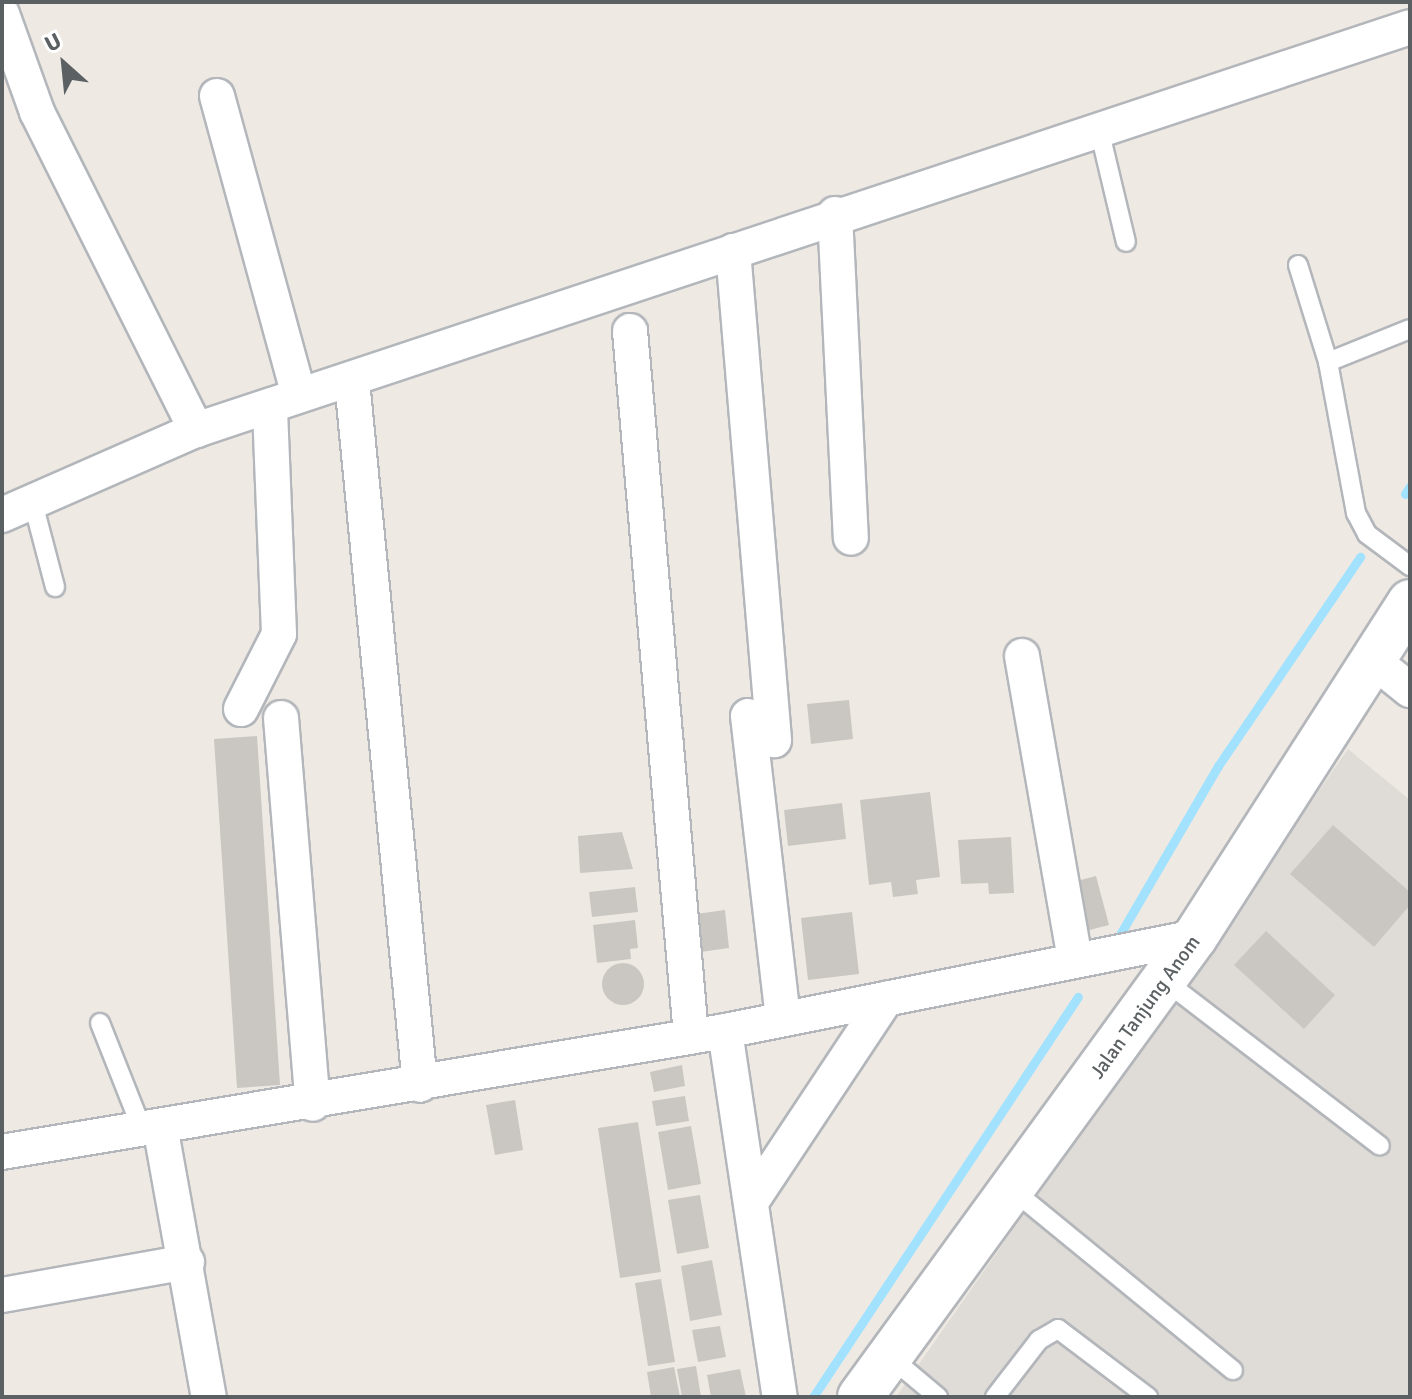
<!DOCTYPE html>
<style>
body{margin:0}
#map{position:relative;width:1412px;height:1399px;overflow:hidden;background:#eeeae3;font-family:Signika,sans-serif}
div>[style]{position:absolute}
.industrial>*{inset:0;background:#dfdcd7}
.stream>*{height:9px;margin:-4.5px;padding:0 4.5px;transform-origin:4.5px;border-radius:4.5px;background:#a3e2fe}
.building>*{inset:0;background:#cac7c2}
.round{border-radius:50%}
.roads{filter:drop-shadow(2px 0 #b3b6ba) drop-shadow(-2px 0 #b3b6ba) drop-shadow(0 2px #b3b6ba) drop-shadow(0 -2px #b3b6ba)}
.lane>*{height:18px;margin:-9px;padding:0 9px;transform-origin:9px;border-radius:9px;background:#fff}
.street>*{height:34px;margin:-17px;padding:0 17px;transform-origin:17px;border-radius:17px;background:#fff}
.secondary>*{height:44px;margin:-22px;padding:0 22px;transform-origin:22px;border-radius:22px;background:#fff}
span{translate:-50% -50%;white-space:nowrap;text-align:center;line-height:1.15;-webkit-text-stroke:6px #fff;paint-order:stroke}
.street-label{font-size:20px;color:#5b6063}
.frame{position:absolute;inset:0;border:4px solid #5b6063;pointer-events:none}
.north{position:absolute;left:24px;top:24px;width:80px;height:80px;-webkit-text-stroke:6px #fff;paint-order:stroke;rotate:333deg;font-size:22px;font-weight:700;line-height:32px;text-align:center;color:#5b6063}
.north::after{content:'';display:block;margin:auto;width:28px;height:36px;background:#5b6063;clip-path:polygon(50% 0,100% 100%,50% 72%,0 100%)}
</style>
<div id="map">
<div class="industrial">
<i style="clip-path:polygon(1348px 749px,1410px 800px,1410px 1397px,896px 1397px)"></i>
</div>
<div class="stream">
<i style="left:1405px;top:494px;width:9px;rotate:-58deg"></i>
<i style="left:1115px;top:943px;width:205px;rotate:-59.8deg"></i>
<i style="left:1218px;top:766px;width:253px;rotate:-55.8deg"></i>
<i style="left:813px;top:1397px;width:480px;rotate:-56.5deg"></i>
</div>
<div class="building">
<i style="clip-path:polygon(849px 700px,853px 739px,811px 744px,807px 704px)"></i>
<i style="clip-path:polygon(257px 736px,280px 1085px,237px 1088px,214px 739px)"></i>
<i style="clip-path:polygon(930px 792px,940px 877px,916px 880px,918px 894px,893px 897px,891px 882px,869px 885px,860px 800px)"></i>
<i style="clip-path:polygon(842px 803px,846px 839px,788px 846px,784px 810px)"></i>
<i style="clip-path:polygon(1333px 825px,1410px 892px,1410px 905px,1374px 947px,1290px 874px)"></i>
<i style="clip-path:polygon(622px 832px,633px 869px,580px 873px,578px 836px)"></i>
<i style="clip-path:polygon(1011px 837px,1014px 893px,989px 894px,988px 883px,961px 884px,958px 840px)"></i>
<i style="clip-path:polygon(1096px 876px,1109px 925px,1086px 931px,1073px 882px)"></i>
<i style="clip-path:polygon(635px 887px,638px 912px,592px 917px,589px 892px)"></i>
<i style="clip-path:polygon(725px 910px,729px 948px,701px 952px,696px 914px)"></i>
<i style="clip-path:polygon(852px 912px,859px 974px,808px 980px,801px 918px)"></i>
<i style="clip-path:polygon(635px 920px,638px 948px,630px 949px,631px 959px,597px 963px,593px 925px)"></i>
<i style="clip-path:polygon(1266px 931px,1335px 995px,1304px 1029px,1234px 965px)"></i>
<i class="round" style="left:602px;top:963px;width:42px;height:42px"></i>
<i style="clip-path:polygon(682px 1065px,685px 1086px,654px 1092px,650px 1072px)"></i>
<i style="clip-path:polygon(685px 1096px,689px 1121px,656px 1126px,652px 1101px)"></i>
<i style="clip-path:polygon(515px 1100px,523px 1150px,495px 1155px,486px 1105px)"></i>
<i style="clip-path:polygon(638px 1122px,661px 1272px,620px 1278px,598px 1128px)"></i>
<i style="clip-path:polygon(691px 1126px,701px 1184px,668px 1190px,658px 1132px)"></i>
<i style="clip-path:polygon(700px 1195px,709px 1248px,677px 1254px,668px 1200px)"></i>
<i style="clip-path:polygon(712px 1260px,722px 1315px,690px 1321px,681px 1266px)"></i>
<i style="clip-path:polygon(661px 1279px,675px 1362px,648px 1366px,635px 1283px)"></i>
<i style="clip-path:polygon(720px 1326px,726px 1357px,698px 1362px,692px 1330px)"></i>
<i style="clip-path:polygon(696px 1366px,701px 1397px,682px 1397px,677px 1369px)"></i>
<i style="clip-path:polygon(674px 1367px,680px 1397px,651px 1397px,647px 1372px)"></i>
<i style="clip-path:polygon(740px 1369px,746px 1397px,711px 1397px,707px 1375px)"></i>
</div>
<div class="roads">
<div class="lane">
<i style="left:1099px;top:129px;width:116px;rotate:76.6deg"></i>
<i style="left:1298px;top:265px;width:102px;rotate:72.8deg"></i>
<i style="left:1328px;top:362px;width:154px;rotate:79.5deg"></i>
<i style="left:1356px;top:513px;width:24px;rotate:62deg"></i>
<i style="left:1367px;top:534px;width:54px;rotate:36.7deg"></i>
<i style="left:1328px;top:362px;width:88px;rotate:-21.9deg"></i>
<i style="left:33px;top:503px;width:87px;rotate:75.3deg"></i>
<i style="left:1164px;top:980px;width:272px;rotate:37.5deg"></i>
<i style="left:100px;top:1023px;width:114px;rotate:68.4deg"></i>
<i style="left:1014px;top:1191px;width:283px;rotate:39.3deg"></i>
<i style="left:889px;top:1356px;width:64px;rotate:39.9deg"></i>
<i style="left:995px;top:1397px;width:72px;rotate:-52.3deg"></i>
<i style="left:1039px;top:1340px;width:22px;rotate:-30deg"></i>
<i style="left:1058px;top:1329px;width:113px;rotate:37.1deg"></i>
</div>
<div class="street">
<i style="left:2px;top:14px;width:104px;rotate:70.3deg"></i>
<i style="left:37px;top:112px;width:356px;rotate:63.4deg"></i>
<i style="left:196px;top:430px;width:1279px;rotate:-18.36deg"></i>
<i style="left:217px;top:96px;width:310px;rotate:74.7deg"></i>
<i style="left:835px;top:214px;width:324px;rotate:87.2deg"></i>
<i style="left:733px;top:251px;width:491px;rotate:85.2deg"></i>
<i style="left:630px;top:331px;width:708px;rotate:85.05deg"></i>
<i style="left:352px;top:381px;width:707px;rotate:84.48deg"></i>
<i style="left:2px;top:515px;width:212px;rotate:-23.7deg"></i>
<i style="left:1022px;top:656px;width:309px;rotate:80.1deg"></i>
<i style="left:1375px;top:662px;width:45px;rotate:38.7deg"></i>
<i style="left:241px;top:709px;width:84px;rotate:-63.1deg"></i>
<i style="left:279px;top:634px;width:227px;rotate:-92.3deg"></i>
<i style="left:748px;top:716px;width:304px;rotate:83.4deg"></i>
<i style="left:281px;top:718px;width:387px;rotate:85.3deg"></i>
<i style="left:725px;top:1031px;width:370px;rotate:81.5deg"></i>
<i style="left:160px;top:1126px;width:275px;rotate:79.8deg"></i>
<i style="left:2px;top:1152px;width:733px;rotate:-9.5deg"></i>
<i style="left:725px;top:1031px;width:479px;rotate:-11.3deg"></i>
<i style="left:755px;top:1196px;width:237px;rotate:-56.4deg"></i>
<i style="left:2px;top:1295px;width:188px;rotate:-10.1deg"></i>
</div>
<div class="secondary">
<i style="left:860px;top:1397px;width:569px;rotate:-53.94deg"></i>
<i style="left:1195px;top:937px;width:398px;rotate:-57.3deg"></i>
</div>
</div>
<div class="street-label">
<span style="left:1145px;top:1007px;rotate:-54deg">Jalan Tanjung Anom</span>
</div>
<div class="frame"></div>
<div class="north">U</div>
</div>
